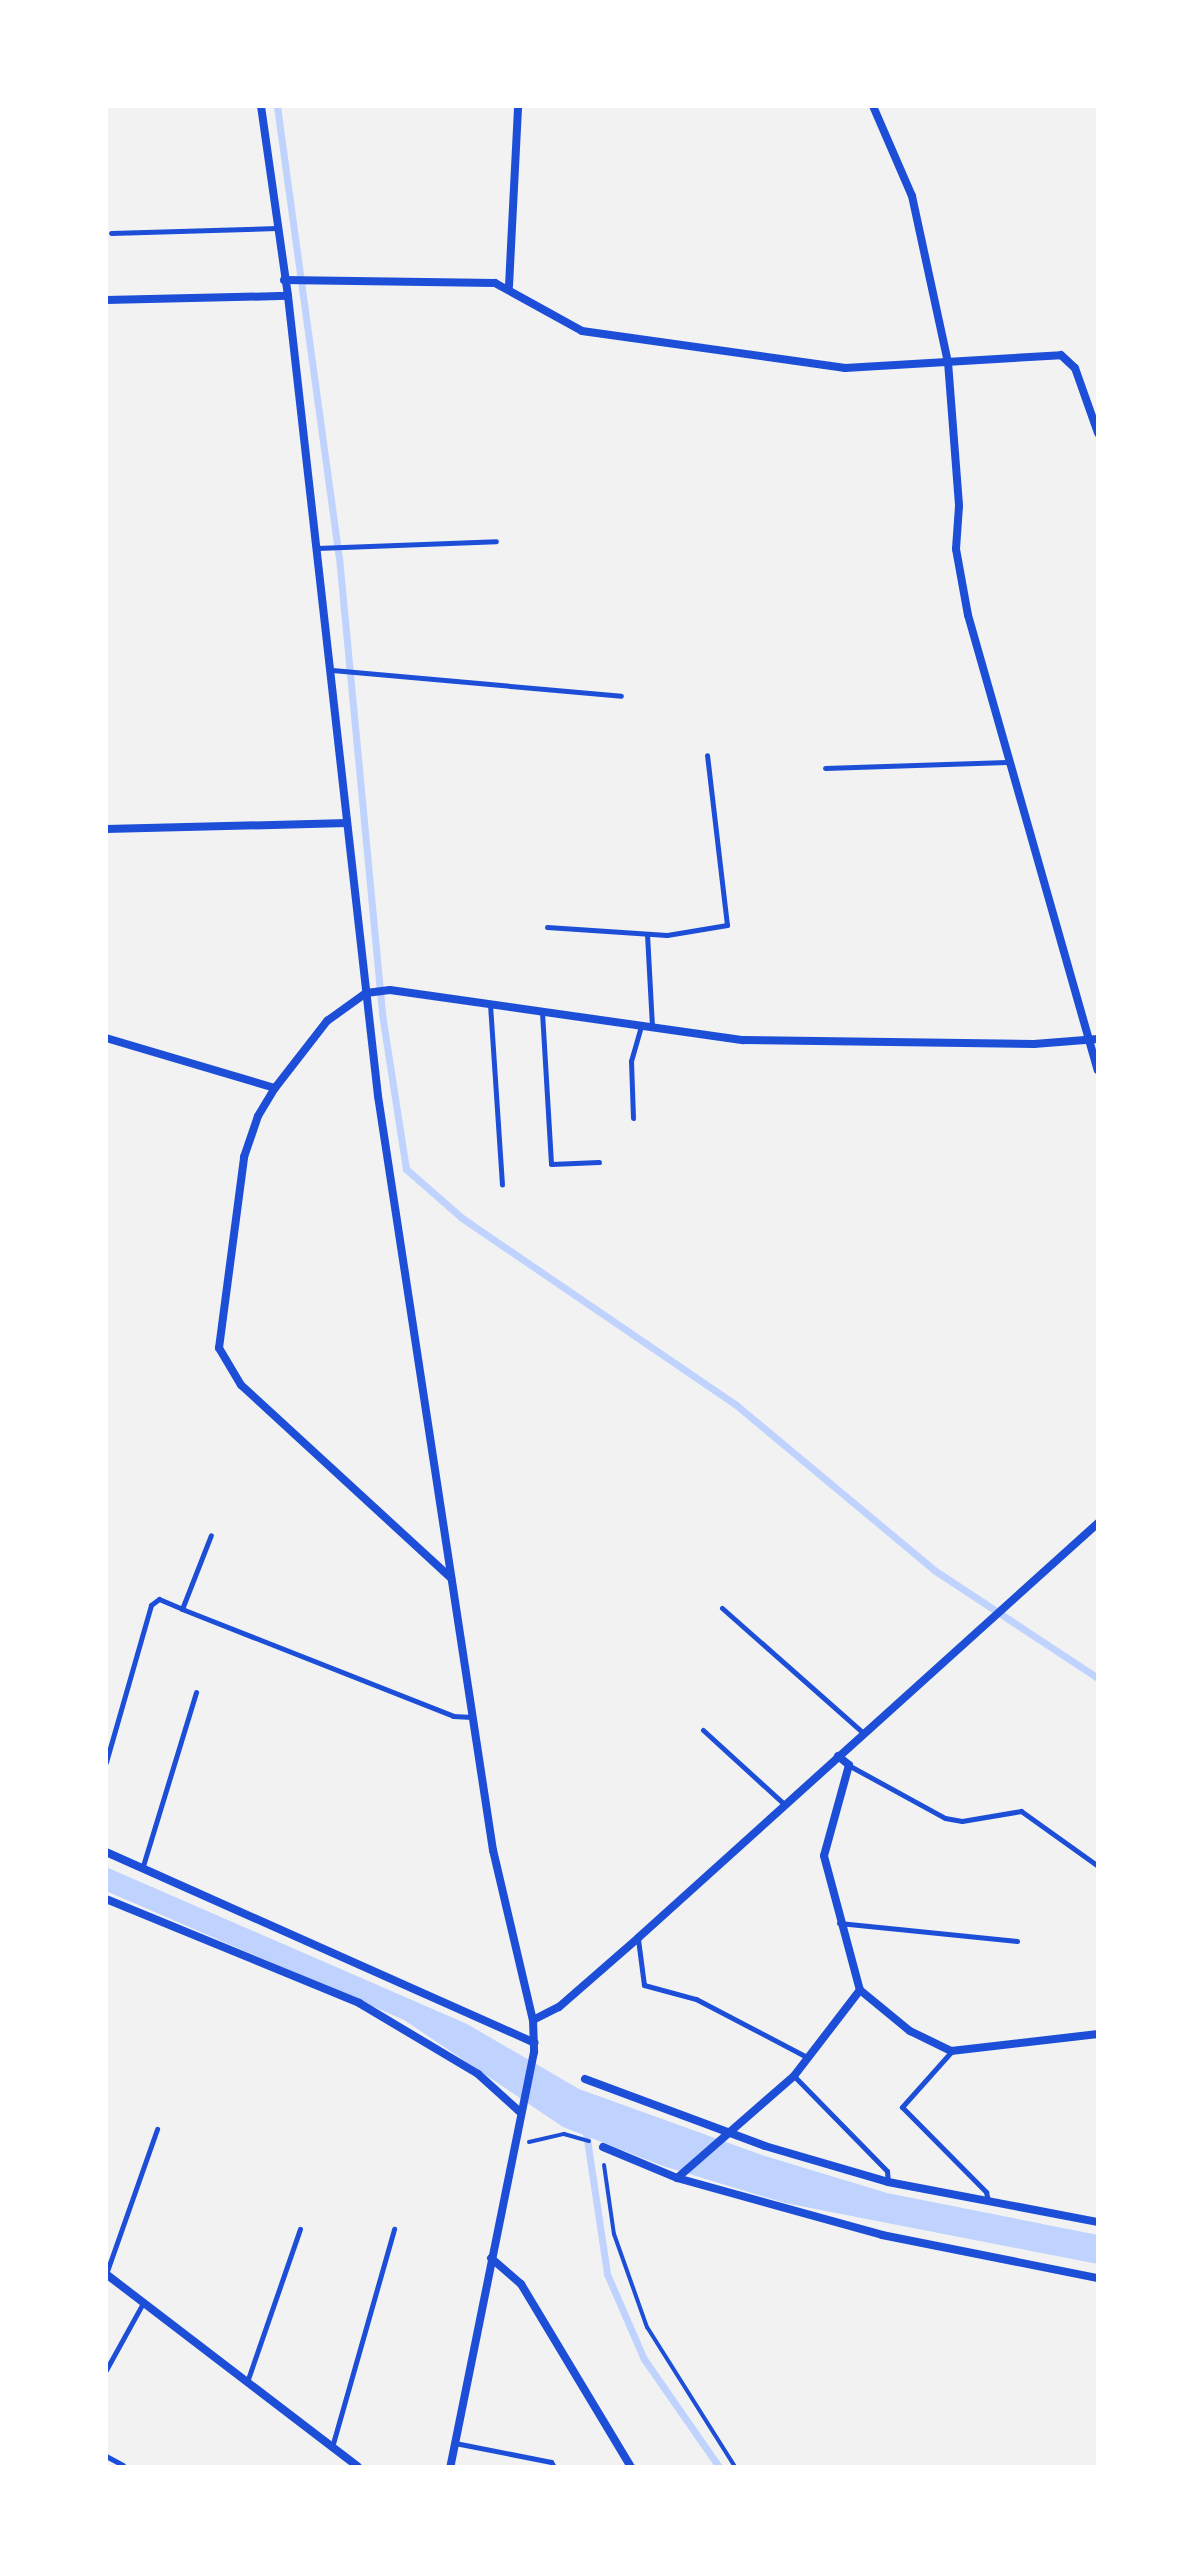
<!DOCTYPE html>
<style>
body{margin:0}
#map{position:relative;width:1204px;height:2573px;overflow:hidden;background:#f2f2f2;font-family:Karla,sans-serif}
div>[style]{position:absolute}
.water>*{inset:0;background:#bfd3fe}
.stream>*{height:7px;margin:-3.5px;padding:0 3.5px;transform-origin:3.5px;border-radius:3.5px;background:#bfd3fe}
.path>*{height:4px;margin:-2px;padding:0 2px;transform-origin:2px;border-radius:2px;background:#1d4ed8}
.service>*{height:5px;margin:-2.5px;padding:0 2.5px;transform-origin:2.5px;border-radius:2.5px;background:#1d4ed8}
.minor>*{height:8px;margin:-4px;padding:0 4px;transform-origin:4px;border-radius:4px;background:#1d4ed8}
span{translate:-50% -50%;white-space:nowrap;text-align:center;line-height:1.15;-webkit-text-stroke:8px #fff;paint-order:stroke}
.frame{position:absolute;inset:0;border:108px solid #fff;pointer-events:none}
</style>
<div id="map">
<div class="water">
<i style="clip-path:polygon(106px 1867px,467px 2024px,579px 2089px,765px 2156px,887px 2193px,1098px 2235px,1098px 2264px,785px 2203px,663px 2166px,563px 2127px,404px 2020px,106px 1891px)"></i>
</div>
<div class="stream">
<i style="left:277px;top:106px;width:455px;rotate:82.2deg"></i>
<i style="left:339px;top:557px;width:459px;rotate:84.6deg"></i>
<i style="left:382px;top:1014px;width:157px;rotate:81.2deg"></i>
<i style="left:406px;top:1169px;width:74px;rotate:41.2deg"></i>
<i style="left:462px;top:1218px;width:330px;rotate:34.3deg"></i>
<i style="left:735px;top:1404px;width:259px;rotate:39.8deg"></i>
<i style="left:934px;top:1570px;width:196px;rotate:33.4deg"></i>
<i style="left:585px;top:2126px;width:150px;rotate:81.5deg"></i>
<i style="left:607px;top:2274px;width:93px;rotate:66.5deg"></i>
<i style="left:644px;top:2359px;width:131px;rotate:55.2deg"></i>
</div>
<div class="path">
<i style="left:529px;top:2142px;width:36px;rotate:-13deg"></i>
<i style="left:564px;top:2134px;width:26px;rotate:16deg"></i>
<i style="left:604px;top:2165px;width:70px;rotate:81.8deg"></i>
<i style="left:614px;top:2234px;width:99px;rotate:70.5deg"></i>
<i style="left:647px;top:2327px;width:165px;rotate:57.8deg"></i>
</div>
<div class="service">
<i style="left:111px;top:233px;width:166px;rotate:-1.7deg"></i>
<i style="left:317px;top:548px;width:179px;rotate:-2.2deg"></i>
<i style="left:332px;top:670px;width:290px;rotate:5.1deg"></i>
<i style="left:825px;top:768px;width:182px;rotate:-1.9deg"></i>
<i style="left:547px;top:927px;width:120px;rotate:3.8deg"></i>
<i style="left:667px;top:935px;width:61px;rotate:-9.5deg"></i>
<i style="left:727px;top:925px;width:171px;rotate:-96.7deg"></i>
<i style="left:647px;top:934px;width:93px;rotate:86.9deg"></i>
<i style="left:490px;top:1004px;width:181px;rotate:86.2deg"></i>
<i style="left:542px;top:1012px;width:152px;rotate:86.6deg"></i>
<i style="left:551px;top:1164px;width:48px;rotate:-2.4deg"></i>
<i style="left:633px;top:1118px;width:57px;rotate:-92deg"></i>
<i style="left:631px;top:1061px;width:36px;rotate:-74deg"></i>
<i style="left:722px;top:1608px;width:187px;rotate:41.5deg"></i>
<i style="left:182px;top:1609px;width:291px;rotate:21.5deg"></i>
<i style="left:453px;top:1716px;width:19px;rotate:3deg"></i>
<i style="left:703px;top:1730px;width:110px;rotate:42.4deg"></i>
<i style="left:106px;top:1762px;width:163px;rotate:-74deg"></i>
<i style="left:151px;top:1605px;width:10px;rotate:-37deg"></i>
<i style="left:159px;top:1599px;width:25px;rotate:23deg"></i>
<i style="left:182px;top:1609px;width:79px;rotate:-68.6deg"></i>
<i style="left:850px;top:1766px;width:108px;rotate:28.7deg"></i>
<i style="left:945px;top:1818px;width:17px;rotate:10deg"></i>
<i style="left:962px;top:1821px;width:60px;rotate:-9.6deg"></i>
<i style="left:1021px;top:1811px;width:95px;rotate:35.5deg"></i>
<i style="left:142px;top:1869px;width:185px;rotate:-73deg"></i>
<i style="left:839px;top:1923px;width:179px;rotate:5.8deg"></i>
<i style="left:638px;top:1939px;width:46px;rotate:82.6deg"></i>
<i style="left:644px;top:1985px;width:54px;rotate:15.1deg"></i>
<i style="left:696px;top:1999px;width:125px;rotate:27.6deg"></i>
<i style="left:951px;top:2052px;width:74px;rotate:131.7deg"></i>
<i style="left:902px;top:2107px;width:120px;rotate:45.3deg"></i>
<i style="left:986px;top:2192px;width:9px;rotate:77deg"></i>
<i style="left:794px;top:2076px;width:133px;rotate:45.6deg"></i>
<i style="left:887px;top:2171px;width:11px;rotate:85deg"></i>
<i style="left:106px;top:2274px;width:154px;rotate:-70.6deg"></i>
<i style="left:106px;top:2370px;width:77px;rotate:-61.1deg"></i>
<i style="left:247px;top:2382px;width:162px;rotate:-70.9deg"></i>
<i style="left:455px;top:2443px;width:98px;rotate:11.2deg"></i>
<i style="left:551px;top:2462px;width:6px;rotate:59deg"></i>
<i style="left:332px;top:2447px;width:227px;rotate:-74.1deg"></i>
<i style="left:106px;top:2456px;width:19px;rotate:28deg"></i>
</div>
<div class="minor">
<i style="left:261px;top:106px;width:192px;rotate:81.9deg"></i>
<i style="left:288px;top:296px;width:805px;rotate:83.58deg"></i>
<i style="left:378px;top:1096px;width:763px;rotate:81.33deg"></i>
<i style="left:493px;top:1850px;width:175px;rotate:76.8deg"></i>
<i style="left:533px;top:2020px;width:32px;rotate:88deg"></i>
<i style="left:534px;top:2052px;width:423px;rotate:101.4deg"></i>
<i style="left:873px;top:106px;width:98px;rotate:66.6deg"></i>
<i style="left:912px;top:196px;width:170px;rotate:77.8deg"></i>
<i style="left:948px;top:362px;width:144px;rotate:85.6deg"></i>
<i style="left:959px;top:506px;width:43px;rotate:94deg"></i>
<i style="left:956px;top:549px;width:67px;rotate:79.7deg"></i>
<i style="left:968px;top:615px;width:473px;rotate:74.1deg"></i>
<i style="left:284px;top:280px;width:211px;rotate:0.8deg"></i>
<i style="left:495px;top:283px;width:99px;rotate:28.9deg"></i>
<i style="left:582px;top:331px;width:266px;rotate:8deg"></i>
<i style="left:845px;top:368px;width:216px;rotate:-3.4deg"></i>
<i style="left:1061px;top:355px;width:19px;rotate:43deg"></i>
<i style="left:1075px;top:368px;width:69px;rotate:70.5deg"></i>
<i style="left:509px;top:286px;width:180px;rotate:-87.1deg"></i>
<i style="left:106px;top:300px;width:182px;rotate:-1.3deg"></i>
<i style="left:106px;top:829px;width:241px;rotate:-1.4deg"></i>
<i style="left:106px;top:1038px;width:176px;rotate:16.5deg"></i>
<i style="left:451px;top:1578px;width:285px;rotate:-137.4deg"></i>
<i style="left:241px;top:1385px;width:43px;rotate:-120.7deg"></i>
<i style="left:219px;top:1348px;width:193px;rotate:-82.5deg"></i>
<i style="left:244px;top:1157px;width:43px;rotate:-71.1deg"></i>
<i style="left:258px;top:1116px;width:33px;rotate:-59deg"></i>
<i style="left:275px;top:1088px;width:85px;rotate:-52.2deg"></i>
<i style="left:327px;top:1021px;width:48px;rotate:-35.7deg"></i>
<i style="left:366px;top:993px;width:24px;rotate:-7deg"></i>
<i style="left:390px;top:990px;width:357px;rotate:8.1deg"></i>
<i style="left:743px;top:1040px;width:291px;rotate:0.8deg"></i>
<i style="left:1034px;top:1044px;width:64px;rotate:-4.5deg"></i>
<i style="left:838px;top:1756px;width:14px;rotate:39deg"></i>
<i style="left:849px;top:1765px;width:94px;rotate:105.4deg"></i>
<i style="left:824px;top:1856px;width:139px;rotate:75deg"></i>
<i style="left:860px;top:1990px;width:65px;rotate:39.4deg"></i>
<i style="left:910px;top:2031px;width:46px;rotate:26deg"></i>
<i style="left:951px;top:2051px;width:148px;rotate:-6.6deg"></i>
<i style="left:106px;top:1852px;width:469px;rotate:24deg"></i>
<i style="left:106px;top:1899px;width:274px;rotate:22.3deg"></i>
<i style="left:359px;top:2003px;width:139px;rotate:30.8deg"></i>
<i style="left:478px;top:2074px;width:57px;rotate:42.1deg"></i>
<i style="left:860px;top:1990px;width:108px;rotate:127.5deg"></i>
<i style="left:794px;top:2076px;width:155px;rotate:138.9deg"></i>
<i style="left:677px;top:2178px;width:213px;rotate:15.5deg"></i>
<i style="left:882px;top:2235px;width:220px;rotate:11.3deg"></i>
<i style="left:533px;top:2020px;width:29px;rotate:-27deg"></i>
<i style="left:559px;top:2007px;width:105px;rotate:-41.1deg"></i>
<i style="left:638px;top:1938px;width:620px;rotate:-42.06deg"></i>
<i style="left:585px;top:2079px;width:192px;rotate:20.4deg"></i>
<i style="left:765px;top:2146px;width:128px;rotate:16.3deg"></i>
<i style="left:888px;top:2182px;width:214px;rotate:10.8deg"></i>
<i style="left:603px;top:2147px;width:80px;rotate:22.7deg"></i>
<i style="left:491px;top:2258px;width:40px;rotate:41deg"></i>
<i style="left:521px;top:2284px;width:214px;rotate:59deg"></i>
<i style="left:106px;top:2274px;width:317px;rotate:37.4deg"></i>
</div>
<div class="frame"></div>
</div>
